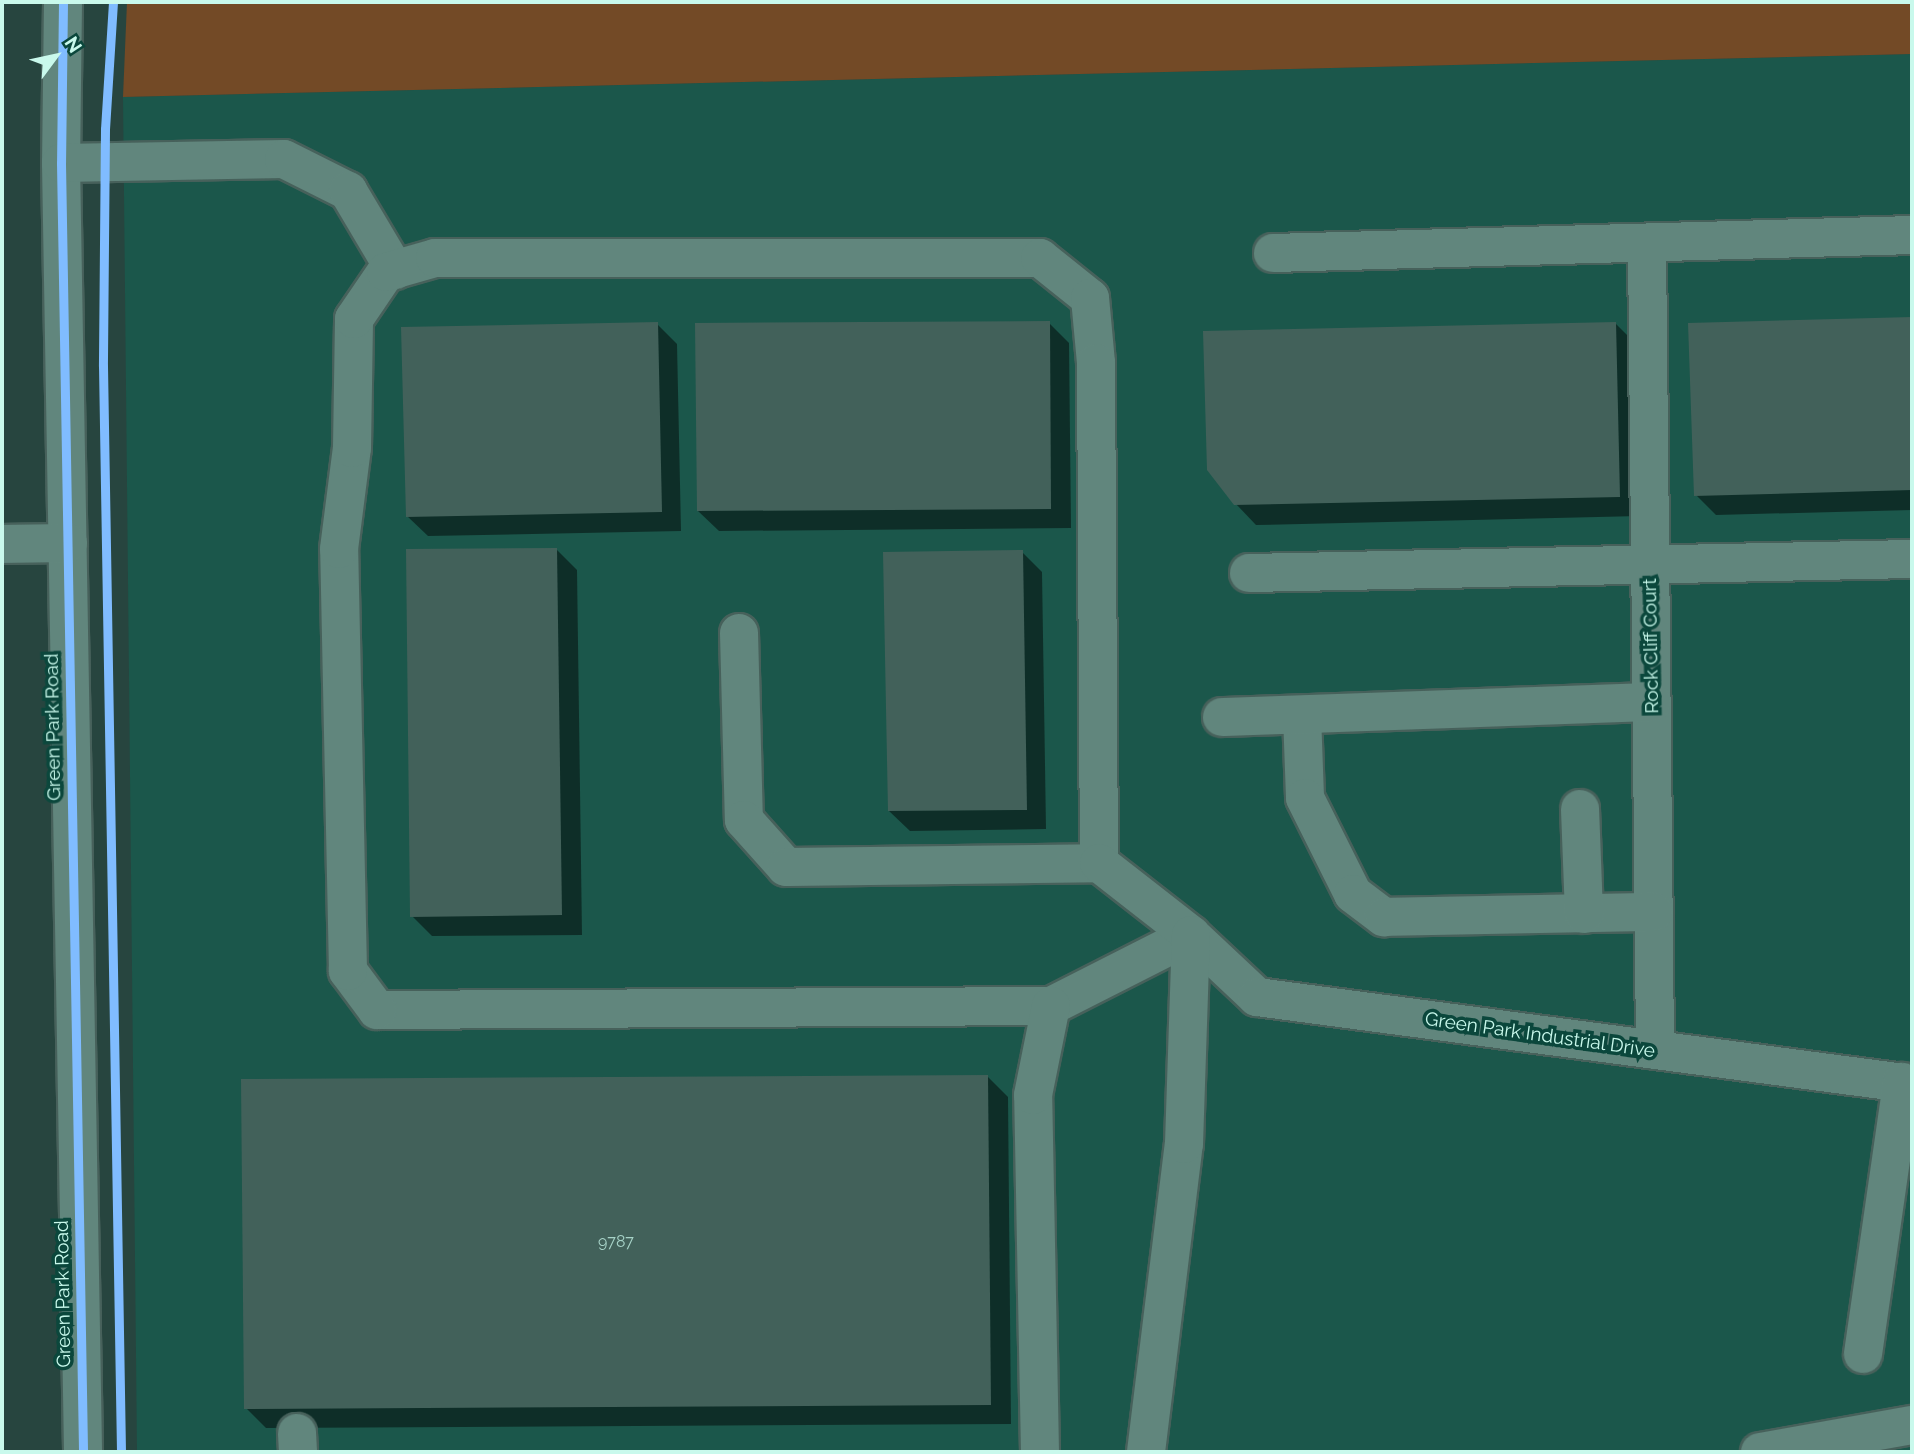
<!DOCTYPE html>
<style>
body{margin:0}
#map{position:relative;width:1914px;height:1454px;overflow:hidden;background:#27453f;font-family:Raleway,sans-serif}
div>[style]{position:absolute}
.built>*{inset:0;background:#1b574b}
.green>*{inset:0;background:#734a26}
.shadow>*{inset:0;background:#0007}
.building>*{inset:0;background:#42615a}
.roads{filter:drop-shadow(2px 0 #47615b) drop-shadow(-2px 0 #47615b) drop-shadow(0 2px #47615b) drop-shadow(0 -2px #47615b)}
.minor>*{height:38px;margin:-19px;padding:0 19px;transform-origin:19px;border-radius:19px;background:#61867d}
.cycleway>*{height:9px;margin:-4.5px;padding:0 4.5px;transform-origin:4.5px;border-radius:4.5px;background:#80bcff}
span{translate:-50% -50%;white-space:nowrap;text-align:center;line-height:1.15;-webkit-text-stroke:7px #0b473c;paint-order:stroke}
.number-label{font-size:16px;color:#a7d3c8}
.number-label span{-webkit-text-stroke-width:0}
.street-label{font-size:19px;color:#c9f9ec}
.frame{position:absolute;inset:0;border:4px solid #c9f9ec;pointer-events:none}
.north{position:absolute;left:21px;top:21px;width:70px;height:70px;-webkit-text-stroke:5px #0b473c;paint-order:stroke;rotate:57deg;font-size:19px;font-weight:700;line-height:28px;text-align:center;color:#c9f9ec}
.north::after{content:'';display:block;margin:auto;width:24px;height:32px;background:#c9f9ec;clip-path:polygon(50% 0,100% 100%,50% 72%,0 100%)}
</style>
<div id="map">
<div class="built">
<i style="clip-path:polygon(1912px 54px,1912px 1452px,137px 1452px,123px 97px)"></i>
</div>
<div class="green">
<i style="clip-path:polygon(127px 2px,1912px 2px,1912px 54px,123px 97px)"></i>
</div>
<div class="shadow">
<i style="clip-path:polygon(1912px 319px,1912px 510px,1716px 515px,1696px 495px,1690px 325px)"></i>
<i style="clip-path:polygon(1049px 323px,1069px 343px,1071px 528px,719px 531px,698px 511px)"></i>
<i style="clip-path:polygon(657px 324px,677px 344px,681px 531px,428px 536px,407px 516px)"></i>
<i style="clip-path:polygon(1616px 324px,1636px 344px,1640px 516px,1256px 525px,1236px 504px)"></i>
<i style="clip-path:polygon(556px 549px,577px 570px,582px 935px,432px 936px,412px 916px)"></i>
<i style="clip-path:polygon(1022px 552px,1042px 572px,1046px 829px,910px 831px,889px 811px)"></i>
<i style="clip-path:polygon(988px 1077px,1008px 1097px,1011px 1424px,266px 1428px,246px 1408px)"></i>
</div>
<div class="building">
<i style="clip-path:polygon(1912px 317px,1912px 490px,1694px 496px,1688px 323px)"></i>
<i style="clip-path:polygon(1050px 321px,1051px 509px,697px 511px,695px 323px)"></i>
<i style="clip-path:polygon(658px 322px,662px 512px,406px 517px,401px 327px)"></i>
<i style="clip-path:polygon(1616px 322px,1620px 497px,1234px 505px,1207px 470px,1203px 331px)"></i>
<i style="clip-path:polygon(557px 548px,562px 915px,410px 917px,406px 549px)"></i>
<i style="clip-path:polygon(1023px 550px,1027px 810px,888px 811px,883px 552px)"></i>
<i style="clip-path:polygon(988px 1075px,991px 1405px,244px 1409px,241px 1079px)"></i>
</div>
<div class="roads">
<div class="minor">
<i style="left:63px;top:2px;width:161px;rotate:90.7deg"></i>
<i style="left:61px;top:163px;width:1289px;rotate:89.02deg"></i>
<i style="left:61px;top:163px;width:223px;rotate:-1deg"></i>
<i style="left:284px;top:159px;width:72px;rotate:26.6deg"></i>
<i style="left:348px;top:191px;width:92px;rotate:59.3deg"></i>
<i style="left:1647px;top:243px;width:807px;rotate:89.43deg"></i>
<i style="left:1273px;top:253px;width:639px;rotate:-1.61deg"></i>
<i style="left:2px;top:544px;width:66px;rotate:-0.9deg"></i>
<i style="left:1249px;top:573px;width:663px;rotate:-1.21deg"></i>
<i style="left:739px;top:633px;width:187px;rotate:88.5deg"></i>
<i style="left:744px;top:820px;width:63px;rotate:48.2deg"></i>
<i style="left:786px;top:867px;width:313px;rotate:-0.7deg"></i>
<i style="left:1302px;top:715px;width:83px;rotate:87.9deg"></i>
<i style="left:1305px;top:798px;width:107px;rotate:63.4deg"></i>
<i style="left:1353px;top:894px;width:39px;rotate:37deg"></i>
<i style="left:1384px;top:917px;width:270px;rotate:-1.1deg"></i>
<i style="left:1222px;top:717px;width:430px;rotate:-2deg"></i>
<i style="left:1580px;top:809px;width:105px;rotate:87.8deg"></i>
<i style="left:1191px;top:935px;width:157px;rotate:153.1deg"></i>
<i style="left:1051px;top:1006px;width:674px;rotate:179.66deg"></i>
<i style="left:377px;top:1010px;width:49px;rotate:-126.6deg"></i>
<i style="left:348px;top:971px;width:422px;rotate:-91.2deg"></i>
<i style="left:339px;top:549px;width:102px;rotate:-82.7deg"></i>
<i style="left:352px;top:448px;width:129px;rotate:-89.1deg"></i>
<i style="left:354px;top:319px;width:57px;rotate:-55.8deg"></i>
<i style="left:386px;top:272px;width:51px;rotate:-15.9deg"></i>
<i style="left:435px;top:258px;width:605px"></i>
<i style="left:1040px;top:258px;width:64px;rotate:38.7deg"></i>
<i style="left:1090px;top:298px;width:65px;rotate:84.7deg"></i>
<i style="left:1096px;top:363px;width:500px;rotate:89.66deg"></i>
<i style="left:1099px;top:863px;width:117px;rotate:38deg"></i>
<i style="left:1191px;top:935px;width:91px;rotate:43.2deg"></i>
<i style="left:1257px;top:997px;width:661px;rotate:7.57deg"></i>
<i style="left:1863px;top:1354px;width:275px;rotate:-81.8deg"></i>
<i style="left:297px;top:1433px;width:19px;rotate:87deg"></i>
<i style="left:1040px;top:1452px;width:357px;rotate:-91.1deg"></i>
<i style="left:1033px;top:1095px;width:91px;rotate:-78.6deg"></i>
<i style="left:1146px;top:1452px;width:310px;rotate:-83deg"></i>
<i style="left:1184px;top:1144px;width:209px;rotate:-88.1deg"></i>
<i style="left:1760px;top:1452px;width:154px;rotate:-10.1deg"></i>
</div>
</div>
<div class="cycleway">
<i style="left:63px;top:2px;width:161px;rotate:90.7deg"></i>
<i style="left:61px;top:163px;width:1289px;rotate:89.02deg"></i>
<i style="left:113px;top:2px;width:127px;rotate:93.6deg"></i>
<i style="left:105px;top:129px;width:237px;rotate:90.5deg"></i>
<i style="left:103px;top:366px;width:1086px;rotate:89.05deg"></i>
</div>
<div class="number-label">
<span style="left:616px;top:1242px">9787</span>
</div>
<div class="street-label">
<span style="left:1651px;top:646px;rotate:-91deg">Rock Cliff Court</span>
<span style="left:53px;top:727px;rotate:-91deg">Green Park Road</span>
<span style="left:1540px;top:1035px;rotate:8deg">Green Park Industrial Drive</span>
<span style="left:63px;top:1294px;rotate:-91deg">Green Park Road</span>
</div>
<div class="frame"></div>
<div class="north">N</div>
</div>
